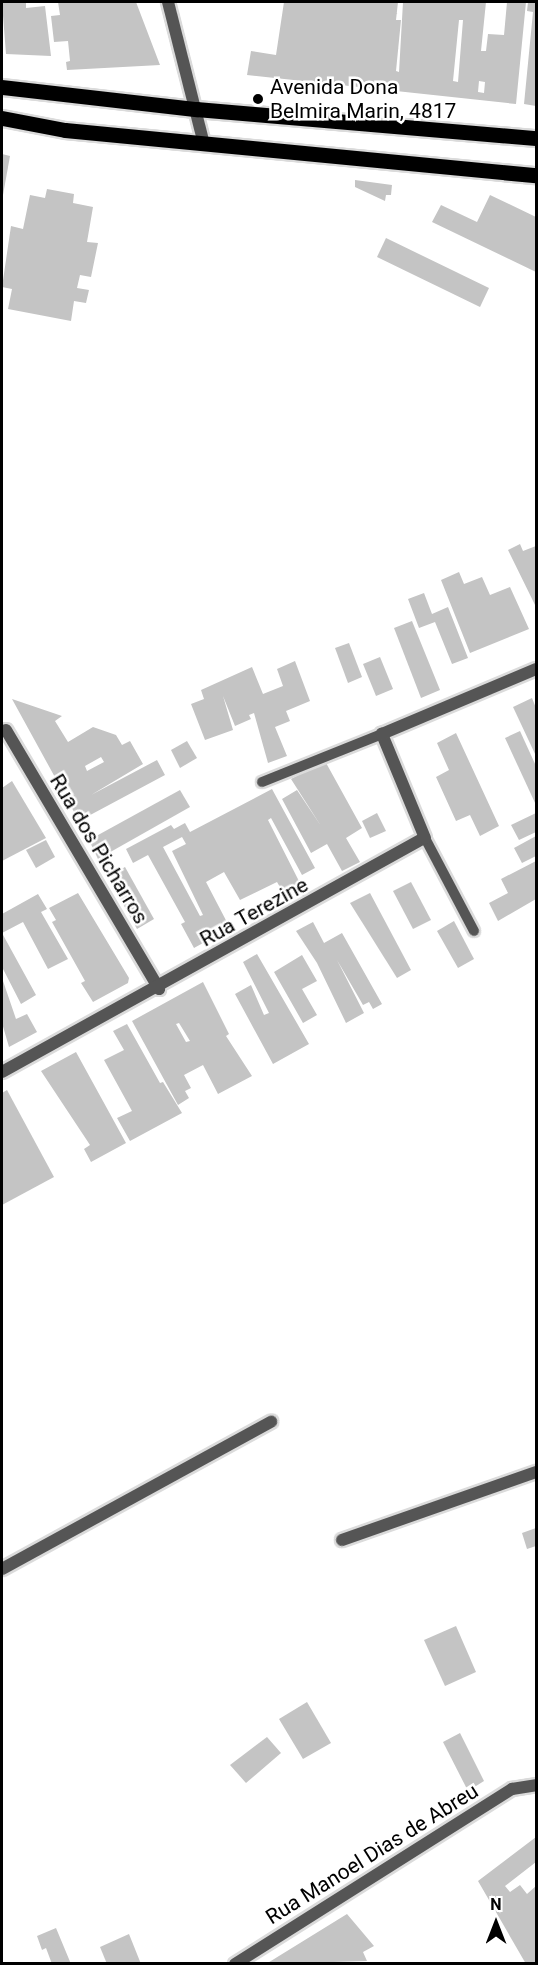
<!DOCTYPE html>
<style>
body{margin:0}
#map{position:relative;width:538px;height:1965px;overflow:hidden;background:#fff;font-family:Roboto,sans-serif}
div>[style]{position:absolute}
.building>*{inset:0;background:#c4c4c4}
.roads{filter:drop-shadow(2px 0 #dbdbdb) drop-shadow(-2px 0 #dbdbdb) drop-shadow(0 2px #dbdbdb) drop-shadow(0 -2px #dbdbdb)}
.service>*{height:10px;margin:-5px;padding:0 5px;transform-origin:5px;border-radius:5px;background:#555}
.minor>*{height:12px;margin:-6px;padding:0 6px;transform-origin:6px;border-radius:6px;background:#555}
.primary>*{height:15px;margin:-7.5px;padding:0 7.5px;transform-origin:7.5px;border-radius:7.5px;background:#000}
.dots>*{width:16px;height:16px;translate:-50% -50%;box-sizing:border-box;border:3px solid #fff;border-radius:50%}
span{translate:-50% -50%;white-space:nowrap;text-align:center;line-height:1.15;-webkit-text-stroke:5px #fff;paint-order:stroke}
.poi-label{font-size:21px;color:#000}
.left{translate:0 -50%;text-align:left}
.street-label{font-size:21px;color:#000}
.frame{position:absolute;inset:0;border:3px solid #000;pointer-events:none}
.north{position:absolute;left:466px;top:1893px;width:60px;height:60px;-webkit-text-stroke:4px #fff;paint-order:stroke;rotate:0deg;font-size:16px;font-weight:700;line-height:24px;text-align:center;color:#000}
.north::after{content:'';display:block;margin:auto;width:21px;height:27px;background:#000;clip-path:polygon(50% 0,100% 100%,50% 72%,0 100%)}
</style>
<div id="map">
<div class="building">
<i style="clip-path:polygon(26px 2px,26px 8px,45px 6px,51px 56px,6px 54px,2px 3px)"></i>
<i style="clip-path:polygon(58px 2px,136px 2px,160px 65px,67px 70px,66px 62px,70px 61px,68px 41px,54px 42px,51px 16px,60px 15px)"></i>
<i style="clip-path:polygon(evenodd,284px 2px,398px 2px,396px 20px,401px 20px,396px 71px,399px 72px,403px 2px,486px 2px,481px 51px,486px 51px,488px 34px,504px 35px,507px 2px,526px 2px,516px 104px,247px 75px,251px 51px,276px 55px,284px 2px,459px 20px,463px 20px,458px 82px,453px 81px,459px 20px,284px 2px,479px 81px,485px 82px,484px 93px,478px 92px,479px 81px)"></i>
<i style="clip-path:polygon(528px 2px,536px 2px,536px 106px,524px 104px,533px 12px,527px 11px)"></i>
<i style="clip-path:polygon(2px 154px,10px 156px,3px 195px,2px 195px)"></i>
<i style="clip-path:polygon(355px 180px,392px 185px,391px 195px,386px 195px,385px 201px,355px 187px)"></i>
<i style="clip-path:polygon(47px 189px,74px 194px,73px 203px,93px 207px,87px 242px,98px 243px,91px 277px,80px 275px,77px 288px,89px 290px,86px 303px,74px 301px,71px 321px,8px 309px,12px 289px,2px 287px,11px 226px,23px 229px,30px 195px,45px 198px)"></i>
<i style="clip-path:polygon(490px 195px,536px 217px,536px 272px,432px 222px,441px 205px,477px 222px)"></i>
<i style="clip-path:polygon(386px 238px,489px 288px,480px 307px,377px 257px)"></i>
<i style="clip-path:polygon(520px 544px,523px 551px,536px 546px,536px 607px,508px 550px)"></i>
<i style="clip-path:polygon(459px 572px,464px 584px,482px 577px,490px 595px,510px 587px,529px 629px,470px 653px,441px 580px)"></i>
<i style="clip-path:polygon(424px 593px,432px 614px,448px 607px,468px 658px,452px 664px,435px 622px,419px 628px,408px 599px)"></i>
<i style="clip-path:polygon(412px 621px,440px 690px,421px 698px,394px 628px)"></i>
<i style="clip-path:polygon(349px 643px,362px 677px,348px 683px,335px 648px)"></i>
<i style="clip-path:polygon(380px 657px,393px 689px,376px 696px,363px 664px)"></i>
<i style="clip-path:polygon(295px 661px,310px 701px,286px 711px,290px 721px,275px 727px,287px 756px,268px 763px,254px 713px,249px 715px,251px 719px,235px 726px,223px 696px,233px 730px,205px 740px,191px 704px,204px 699px,201px 690px,252px 667px,263px 694px,283px 686px,277px 669px)"></i>
<i style="clip-path:polygon(532px 698px,536px 708px,536px 756px,513px 707px)"></i>
<i style="clip-path:polygon(evenodd,12px 699px,62px 716px,55px 721px,68px 742px,93px 727px,116px 735px,122px 745px,130px 741px,143px 764px,91px 795px,157px 760px,165px 775px,79px 821px,12px 699px,101px 757px,104px 762px,87px 771px,85px 766px,101px 757px)"></i>
<i style="clip-path:polygon(520px 731px,536px 766px,536px 805px,505px 738px)"></i>
<i style="clip-path:polygon(456px 733px,499px 826px,480px 836px,470px 815px,456px 821px,436px 777px,449px 770px,437px 743px)"></i>
<i style="clip-path:polygon(187px 741px,197px 758px,180px 768px,171px 750px)"></i>
<i style="clip-path:polygon(325px 761px,362px 828px,346px 838px,360px 862px,342px 871px,327px 844px,311px 853px,282px 799px,297px 790px,321px 826px,291px 779px)"></i>
<i style="clip-path:polygon(12px 781px,46px 838px,2px 861px,2px 788px)"></i>
<i style="clip-path:polygon(evenodd,272px 789px,315px 868px,302px 875px,271px 818px,268px 820px,304px 891px,284px 894px,277px 882px,240px 900px,224px 872px,206px 882px,230px 928px,194px 948px,181px 924px,185px 922px,148px 855px,133px 863px,126px 849px,171px 825px,174px 829px,185px 823px,190px 832px,272px 789px,182px 837px,186px 844px,172px 851px,203px 915px,200px 916px,163px 847px,182px 837px)"></i>
<i style="clip-path:polygon(180px 790px,190px 807px,98px 859px,89px 840px)"></i>
<i style="clip-path:polygon(377px 813px,386px 831px,370px 838px,362px 821px)"></i>
<i style="clip-path:polygon(536px 813px,536px 832px,519px 840px,511px 825px)"></i>
<i style="clip-path:polygon(536px 836px,536px 856px,522px 863px,514px 848px)"></i>
<i style="clip-path:polygon(46px 840px,55px 857px,36px 868px,26px 850px)"></i>
<i style="clip-path:polygon(536px 861px,536px 899px,498px 921px,489px 903px,508px 893px,501px 879px)"></i>
<i style="clip-path:polygon(125px 867px,154px 919px,137px 929px,108px 877px)"></i>
<i style="clip-path:polygon(411px 882px,431px 920px,413px 929px,393px 891px)"></i>
<i style="clip-path:polygon(78px 893px,129px 978px,128px 983px,93px 1002px,81px 983px,85px 981px,52px 922px,56px 920px,49px 908px)"></i>
<i style="clip-path:polygon(370px 893px,411px 970px,397px 978px,350px 903px)"></i>
<i style="clip-path:polygon(38px 894px,47px 909px,41px 912px,68px 959px,48px 969px,23px 922px,2px 933px,36px 995px,21px 1004px,2px 967px,2px 914px)"></i>
<i style="clip-path:polygon(454px 921px,474px 959px,458px 968px,437px 931px)"></i>
<i style="clip-path:polygon(313px 922px,324px 943px,342px 933px,382px 1004px,373px 1009px,369px 1002px,363px 1005px,337px 960px,364px 1013px,346px 1023px,317px 963px,296px 931px)"></i>
<i style="clip-path:polygon(257px 954px,309px 1044px,273px 1064px,235px 994px,251px 985px,264px 1015px,269px 1013px,243px 962px)"></i>
<i style="clip-path:polygon(302px 955px,317px 981px,302px 989px,317px 1015px,303px 1023px,274px 972px)"></i>
<i style="clip-path:polygon(2px 978px,16px 1019px,27px 1014px,37px 1032px,9px 1047px,2px 1023px)"></i>
<i style="clip-path:polygon(evenodd,203px 982px,229px 1034px,226px 1036px,252px 1076px,218px 1094px,203px 1065px,184px 1075px,191px 1088px,185px 1091px,189px 1098px,178px 1105px,132px 1021px,203px 982px,179px 1023px,190px 1041px,186px 1042px,176px 1024px,179px 1023px)"></i>
<i style="clip-path:polygon(127px 1024px,160px 1083px,163px 1082px,182px 1113px,130px 1141px,117px 1118px,132px 1111px,104px 1060px,124px 1050px,113px 1031px)"></i>
<i style="clip-path:polygon(76px 1052px,126px 1143px,91px 1162px,84px 1149px,90px 1145px,41px 1071px)"></i>
<i style="clip-path:polygon(7px 1090px,54px 1177px,2px 1205px,2px 1093px)"></i>
<i style="clip-path:polygon(536px 1528px,536px 1546px,527px 1549px,522px 1533px)"></i>
<i style="clip-path:polygon(456px 1626px,476px 1672px,445px 1686px,424px 1640px)"></i>
<i style="clip-path:polygon(307px 1702px,331px 1743px,303px 1759px,279px 1719px)"></i>
<i style="clip-path:polygon(460px 1733px,484px 1781px,468px 1791px,443px 1742px)"></i>
<i style="clip-path:polygon(267px 1737px,281px 1753px,246px 1783px,230px 1765px)"></i>
<i style="clip-path:polygon(536px 1837px,536px 1862px,505px 1886px,510px 1892px,520px 1885px,527px 1894px,536px 1886px,536px 1964px,526px 1964px,478px 1881px)"></i>
<i style="clip-path:polygon(347px 1914px,374px 1946px,363px 1952px,367px 1961px,266px 1964px)"></i>
<i style="clip-path:polygon(56px 1928px,71px 1964px,52px 1964px,46px 1948px,42px 1950px,37px 1936px)"></i>
<i style="clip-path:polygon(129px 1934px,141px 1964px,107px 1964px,100px 1947px)"></i>
</div>
<div class="roads">
<div class="service">
<i style="left:262px;top:782px;width:129px;rotate:-21.8deg"></i>
<i style="left:425px;top:838px;width:105px;rotate:62.2deg"></i>
</div>
<div class="minor">
<i style="left:168px;top:2px;width:146px;rotate:75.8deg"></i>
<i style="left:6px;top:730px;width:301px;rotate:59.4deg"></i>
<i style="left:2px;top:1072px;width:483px;rotate:-29deg"></i>
<i style="left:425px;top:838px;width:113px;rotate:-112.5deg"></i>
<i style="left:382px;top:734px;width:167px;rotate:-22.9deg"></i>
<i style="left:342px;top:1540px;width:206px;rotate:-19.3deg"></i>
<i style="left:2px;top:1569px;width:307px;rotate:-28.7deg"></i>
<i style="left:235px;top:1964px;width:328px;rotate:-32.3deg"></i>
<i style="left:512px;top:1789px;width:24px;rotate:-9deg"></i>
</div>
<div class="primary">
<i style="left:2px;top:87px;width:195px;rotate:6.5deg"></i>
<i style="left:196px;top:109px;width:341px;rotate:4.9deg"></i>
<i style="left:2px;top:118px;width:64px;rotate:10.8deg"></i>
<i style="left:65px;top:130px;width:473px;rotate:5.5deg"></i>
</div>
</div>
<div class="dots">
<i style="left:258px;top:99px;background:#000"></i>
</div>
<div class="poi-label">
<span class="left" style="left:270px;top:99px">Avenida Dona<br>Belmira Marin, 4817</span>
</div>
<div class="street-label">
<span style="left:99px;top:849px;rotate:59deg">Rua dos Picharros</span>
<span style="left:254px;top:912px;rotate:-29deg">Rua Terezine</span>
<span style="left:372px;top:1854px;rotate:-32deg">Rua Manoel Dias de Abreu</span>
</div>
<div class="frame"></div>
<div class="north">N</div>
</div>
